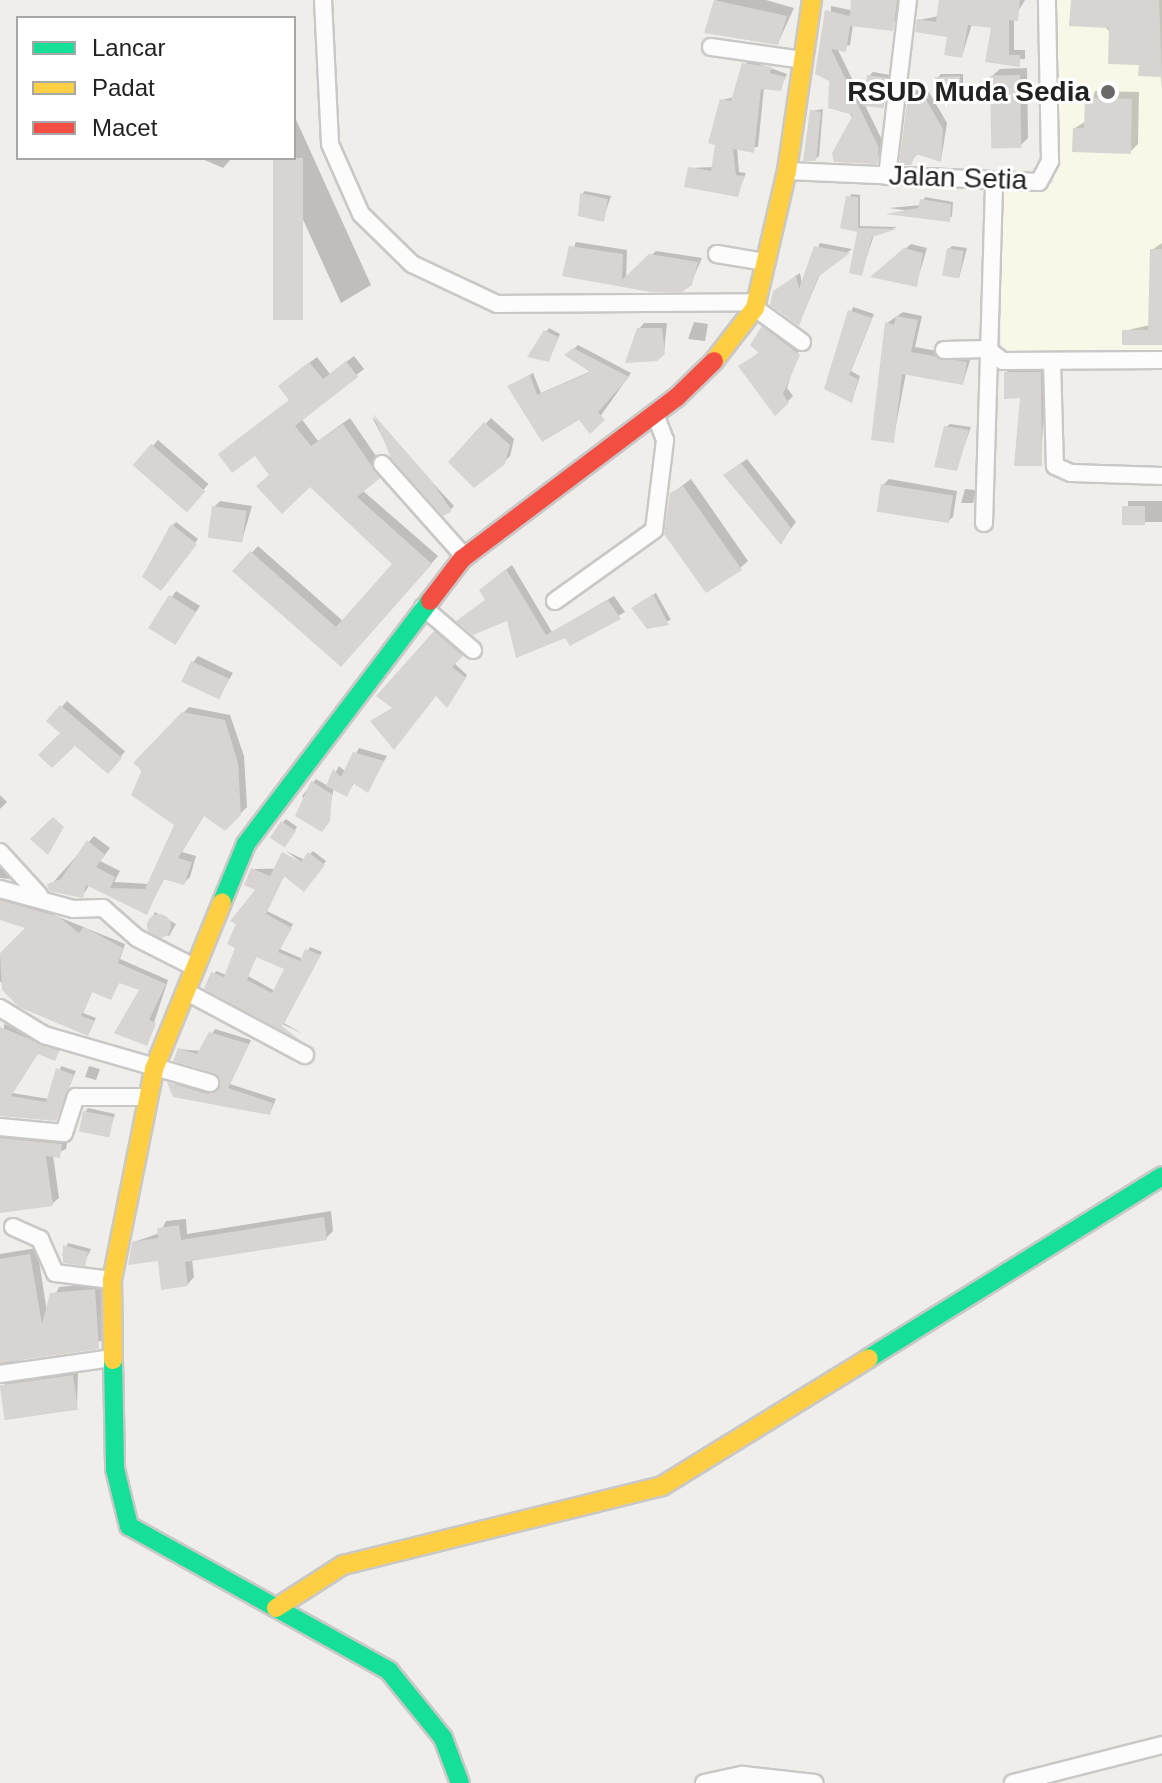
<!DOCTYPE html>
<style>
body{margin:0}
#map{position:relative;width:1162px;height:1783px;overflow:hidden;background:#f0eeeb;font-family:Helvetica,sans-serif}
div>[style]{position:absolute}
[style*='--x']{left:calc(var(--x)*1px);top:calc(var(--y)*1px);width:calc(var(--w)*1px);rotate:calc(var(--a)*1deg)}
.education>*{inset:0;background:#f8f7e8}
.shadow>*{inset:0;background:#0003;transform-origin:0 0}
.building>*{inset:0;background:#d7d4d2;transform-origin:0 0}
.round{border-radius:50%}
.roads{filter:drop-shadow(2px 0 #c9c8c7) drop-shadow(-2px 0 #c9c8c7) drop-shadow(0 2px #c9c8c7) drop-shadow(0 -2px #c9c8c7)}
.street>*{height:16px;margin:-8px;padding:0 8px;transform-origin:8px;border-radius:8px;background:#fdfcfc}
.fast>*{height:18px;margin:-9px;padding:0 9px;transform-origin:9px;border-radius:9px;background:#16e098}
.slow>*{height:18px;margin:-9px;padding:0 9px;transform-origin:9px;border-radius:9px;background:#ffcf43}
.jam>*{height:18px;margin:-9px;padding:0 9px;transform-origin:9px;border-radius:9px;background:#f24e42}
.dots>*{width:22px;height:22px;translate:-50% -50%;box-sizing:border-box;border:4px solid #fff;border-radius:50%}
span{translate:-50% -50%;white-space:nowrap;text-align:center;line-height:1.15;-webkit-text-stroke:6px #fff;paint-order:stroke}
.poi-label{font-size:28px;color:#222;font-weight:700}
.right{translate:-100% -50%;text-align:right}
.street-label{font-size:28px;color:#222}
.legend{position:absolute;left:16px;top:16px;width:280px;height:144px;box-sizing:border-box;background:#fff;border:2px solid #a7a7a7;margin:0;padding:10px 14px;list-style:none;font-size:24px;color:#222}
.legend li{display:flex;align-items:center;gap:16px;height:40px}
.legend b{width:40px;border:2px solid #a7a7a7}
</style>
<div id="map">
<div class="education">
<i style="clip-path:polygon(1053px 0,1162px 0,1162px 355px,1002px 356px,998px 189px,1054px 183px)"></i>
</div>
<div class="shadow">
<i style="clip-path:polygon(716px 0,766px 0,794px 8px,778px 43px,707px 31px)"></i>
<i style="clip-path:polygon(871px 0,902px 0,892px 29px)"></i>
<i style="clip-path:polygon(941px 0,1025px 0,1014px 18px,1014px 50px,1025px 50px,1025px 59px,988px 60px,993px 26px,972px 24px,962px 56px,950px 35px,919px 20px,939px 16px)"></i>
<i style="clip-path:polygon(1073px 0,1162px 0,1162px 90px,1161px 75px)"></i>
<i style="clip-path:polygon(831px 6px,855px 11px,850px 45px,837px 48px,883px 142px,877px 162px,831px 80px)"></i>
<i style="clip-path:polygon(748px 60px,787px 74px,780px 89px,764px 87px,758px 147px,737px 147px,739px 172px,746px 173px,737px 195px,690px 168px,714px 167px,722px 100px,734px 97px)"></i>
<i style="clip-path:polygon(1027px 68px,1028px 138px,1020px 146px,992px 76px,1000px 69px)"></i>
<i style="clip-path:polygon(873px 72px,890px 75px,883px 107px,869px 76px)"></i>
<i style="clip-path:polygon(941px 74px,963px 74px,963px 88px,937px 78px)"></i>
<i style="clip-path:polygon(915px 90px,929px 92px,947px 123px,941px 160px,918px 153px,910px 163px)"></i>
<i style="clip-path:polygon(1095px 91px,1139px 92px,1138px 144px,1130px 152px,1075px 128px,1086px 121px)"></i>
<i style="clip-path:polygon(823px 109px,819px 156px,815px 159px,812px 111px)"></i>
<i style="clip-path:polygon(294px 115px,371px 285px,341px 303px,275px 158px,294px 158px)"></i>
<i style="clip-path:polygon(200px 158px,232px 158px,223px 168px)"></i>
<i style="clip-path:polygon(585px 191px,611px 196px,603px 220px,582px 194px)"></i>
<i style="clip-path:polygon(851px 194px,860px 195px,860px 226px,897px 227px,874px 235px,861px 274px,859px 230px,843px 226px)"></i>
<i style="clip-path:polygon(925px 197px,953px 202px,952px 217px,889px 208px,921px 205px)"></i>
<i style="clip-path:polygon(576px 242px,627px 250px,626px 279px,656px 251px,702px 258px,691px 283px,650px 290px,564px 274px)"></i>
<i style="clip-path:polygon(820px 243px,852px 249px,821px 272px,799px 324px,780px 287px,800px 273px,802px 284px)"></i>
<i style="clip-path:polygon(1162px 243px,1162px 341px,1124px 331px,1150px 325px,1152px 250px)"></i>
<i style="clip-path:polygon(911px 244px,927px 248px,916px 285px,878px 271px)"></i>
<i style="clip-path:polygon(952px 246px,967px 248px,959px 278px,949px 249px)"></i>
<i style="clip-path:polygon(853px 307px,874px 314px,851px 371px,860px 376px,852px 401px,827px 388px)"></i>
<i style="clip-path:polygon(903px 312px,922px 316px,915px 347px,971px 357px,963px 383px,906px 373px,893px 441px,887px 323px)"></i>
<i style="clip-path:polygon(694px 322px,708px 324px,705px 341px,688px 339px)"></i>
<i style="clip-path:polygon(769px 322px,800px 346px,787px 388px,793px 396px,776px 413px,741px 366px,761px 351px)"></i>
<i style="clip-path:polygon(644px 323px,667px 323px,664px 352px,639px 329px)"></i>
<i style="clip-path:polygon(549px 328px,560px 334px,549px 360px,546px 332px)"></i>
<i style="clip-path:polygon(578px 345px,631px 373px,590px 431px,580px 418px,509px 386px,533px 373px,541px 393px,591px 371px,567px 355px)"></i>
<i style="clip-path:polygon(354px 356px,364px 369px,301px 418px,318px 441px,350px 418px,385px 469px,362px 490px,438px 556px,347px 657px,235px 571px,258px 546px,344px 622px,395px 564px,310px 484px,271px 475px,291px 399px,288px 379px,317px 357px,330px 374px)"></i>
<i style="clip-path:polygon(1011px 367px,1046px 367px,1041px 464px,1022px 396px,1006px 373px)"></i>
<i style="clip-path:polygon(372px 417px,454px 506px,451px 509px,444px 514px,393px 457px)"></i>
<i style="clip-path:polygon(491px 418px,514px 439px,510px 456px,504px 462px,451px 462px)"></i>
<i style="clip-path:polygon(950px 424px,971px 427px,956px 469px,946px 427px)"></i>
<i style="left:158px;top:440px;width:67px;height:33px;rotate:41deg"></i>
<i style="clip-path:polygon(747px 459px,796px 522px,781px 542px,731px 470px)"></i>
<i style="clip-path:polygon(691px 479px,748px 561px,740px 568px,671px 494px)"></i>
<i style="clip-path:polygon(889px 479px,957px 491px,953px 517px,947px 522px,883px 485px)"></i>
<i style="clip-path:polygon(965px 489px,976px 490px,973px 503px,961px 503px)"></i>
<i style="clip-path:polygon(220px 501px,252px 506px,242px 541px,214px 507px)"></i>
<i style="left:1162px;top:501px;width:21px;height:34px;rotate:90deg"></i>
<i style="clip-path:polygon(176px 522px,198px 539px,164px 585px,173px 525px)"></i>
<i style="clip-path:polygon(512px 565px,552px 632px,614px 596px,625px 612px,571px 643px,566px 635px,518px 656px,508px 618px,487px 599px,486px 585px)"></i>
<i style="clip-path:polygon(176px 591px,200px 606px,179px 637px,150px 628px)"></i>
<i style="clip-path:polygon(656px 593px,671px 620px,647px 627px,637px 605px)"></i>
<i style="clip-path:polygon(438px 629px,464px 652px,454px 663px,467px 675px,450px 703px,437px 693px,394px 707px,379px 696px)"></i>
<i style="clip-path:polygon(198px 656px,233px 673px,218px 698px,193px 662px)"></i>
<i style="left:67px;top:701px;width:77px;height:27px;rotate:41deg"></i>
<i style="clip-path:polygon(189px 707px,230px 715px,244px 756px,247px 807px,225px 829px,205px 814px,182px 852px,196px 856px,190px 877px,184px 883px,165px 877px,147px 912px,90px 884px,83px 895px,50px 886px,94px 836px,110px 848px,100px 861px,120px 871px,114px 882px,150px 884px,177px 824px,136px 763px)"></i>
<i style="clip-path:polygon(359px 748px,387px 756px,368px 790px,355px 781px,347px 795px,334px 788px,325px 827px,302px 796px,316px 779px,328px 786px,339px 766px,346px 772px)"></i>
<i style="clip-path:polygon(0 795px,7px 802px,0 809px)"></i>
<i style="clip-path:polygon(286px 819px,297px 827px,287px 842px,283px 822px)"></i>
<i style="clip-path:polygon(evenodd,286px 851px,305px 860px,313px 851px,326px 861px,307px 886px,285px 874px,267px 911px,293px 924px,280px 949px,303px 959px,310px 947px,322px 952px,284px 1023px,303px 1034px,207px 988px,216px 971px,227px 975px,258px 889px,253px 869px,309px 868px,286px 851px,257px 955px,287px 968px,275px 991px,248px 976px,257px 955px)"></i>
<i style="clip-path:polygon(0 863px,13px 876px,10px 879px,0 878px)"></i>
<i style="clip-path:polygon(0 893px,125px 944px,120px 959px,168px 980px,147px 1044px,142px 989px,120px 981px,110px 998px,93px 990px,83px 1013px,96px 1018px,88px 1034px,20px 1005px,0 981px,0 956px,28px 928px,0 918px)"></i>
<i style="clip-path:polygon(155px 912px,176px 924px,169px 936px,147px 928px)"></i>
<i style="clip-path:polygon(4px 1024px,61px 1047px,55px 1059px,38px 1053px,12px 1093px,49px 1099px,61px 1066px,76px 1071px,56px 1119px,0 1114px)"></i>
<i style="clip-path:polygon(215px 1029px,251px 1040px,230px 1084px,276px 1099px,270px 1113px,172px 1084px,222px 1087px,215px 1071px,179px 1049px,201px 1051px)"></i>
<i style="clip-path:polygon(89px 1066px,100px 1069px,96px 1080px,85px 1077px)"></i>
<i style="clip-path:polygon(88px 1108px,115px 1114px,108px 1135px,85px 1112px)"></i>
<i style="clip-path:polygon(0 1126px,68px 1137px,66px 1149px,53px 1155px,59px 1198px,52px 1204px,0 1211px)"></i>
<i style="clip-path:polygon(331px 1211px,333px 1231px,326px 1238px,192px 1259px,194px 1277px,187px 1285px,134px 1242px,160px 1233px,166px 1221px,186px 1219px,187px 1234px)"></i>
<i style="clip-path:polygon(68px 1243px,91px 1249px,84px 1263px,62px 1255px)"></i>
<i style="clip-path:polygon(37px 1248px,47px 1312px,59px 1287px,101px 1283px,105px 1340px,0 1365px,0 1254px)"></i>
<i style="clip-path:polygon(78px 1370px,77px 1408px,5px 1420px,5px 1380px)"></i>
</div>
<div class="building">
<i style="clip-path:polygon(714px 0,787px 16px,778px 45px,704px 33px)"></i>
<i style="clip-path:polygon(851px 0,897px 0,893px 31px,850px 26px,846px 52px,831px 49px,879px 148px,877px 164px,834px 162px,832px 153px,853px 115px,828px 108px,829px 81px,815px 74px,825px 10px,850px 16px)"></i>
<i style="clip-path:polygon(939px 0,1020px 0,1018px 21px,1009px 20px,1009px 55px,1020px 55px,1020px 67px,985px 62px,991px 28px,968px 25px,962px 58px,944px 55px,947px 37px,915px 32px,917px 19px,936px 22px)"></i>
<i style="clip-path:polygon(1071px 0,1159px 0,1162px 77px,1138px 76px,1139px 65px,1108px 64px,1109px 28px,1069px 26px)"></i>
<i style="clip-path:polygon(742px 63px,772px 67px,770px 73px,785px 77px,781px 91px,761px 89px,754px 153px,733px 149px,736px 175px,744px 176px,738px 197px,684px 187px,688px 167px,711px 171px,715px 145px,708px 143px,720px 99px,731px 101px)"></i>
<i style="left:867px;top:75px;width:21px;height:31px;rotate:8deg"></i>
<i style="left:1020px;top:75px;width:73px;height:30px;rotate:89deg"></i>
<i style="left:960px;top:76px;width:17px;height:25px;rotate:87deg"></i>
<i style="clip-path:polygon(908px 95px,924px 96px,943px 129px,941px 162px,916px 154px,911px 165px,899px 165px)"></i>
<i style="clip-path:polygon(1085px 97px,1132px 99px,1131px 154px,1072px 152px,1073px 128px,1084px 128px)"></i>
<i style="clip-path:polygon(810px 110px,821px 112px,816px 161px,803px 161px)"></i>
<i style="left:273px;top:158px;width:30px;height:162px"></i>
<i style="clip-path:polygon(580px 193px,608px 199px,604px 222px,578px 216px)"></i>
<i style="clip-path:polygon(846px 196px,858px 197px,858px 228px,897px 229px,872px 237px,862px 276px,849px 273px,857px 232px,840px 228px)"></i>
<i style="clip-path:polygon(920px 199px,951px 204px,950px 222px,885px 214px,918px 208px)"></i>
<i style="clip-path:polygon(569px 246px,623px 254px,622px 280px,649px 254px,698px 262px,692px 285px,682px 292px,650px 292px,562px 276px)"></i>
<i style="clip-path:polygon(814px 246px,850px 253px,818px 277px,799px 326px,770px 305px,773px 291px,796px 276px,799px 289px)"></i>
<i style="clip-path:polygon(904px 248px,923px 253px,917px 287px,870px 277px)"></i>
<i style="left:947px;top:248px;width:17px;height:28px;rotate:10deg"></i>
<i style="clip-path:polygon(1150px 249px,1162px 249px,1162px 345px,1122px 345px,1122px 330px,1148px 330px)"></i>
<i style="clip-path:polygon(848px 310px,872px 318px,849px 375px,858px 379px,852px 403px,824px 389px)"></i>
<i style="clip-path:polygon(896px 316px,918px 320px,911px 352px,967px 362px,963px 385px,902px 374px,894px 443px,871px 440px,885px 322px,894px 325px)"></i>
<i style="clip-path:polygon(762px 326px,800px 355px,783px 394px,789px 403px,775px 416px,738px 366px,759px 353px,750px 345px)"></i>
<i style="clip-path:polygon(637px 328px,662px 328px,665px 354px,657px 361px,625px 363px)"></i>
<i style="clip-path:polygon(544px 330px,558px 337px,549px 362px,527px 357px)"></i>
<i style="clip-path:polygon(573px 348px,629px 377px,598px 412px,605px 420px,590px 434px,579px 420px,542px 442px,507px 386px,530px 375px,537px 395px,590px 372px,564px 355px)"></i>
<i style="clip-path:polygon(346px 361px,358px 377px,295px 426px,311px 446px,343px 424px,380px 478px,357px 497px,432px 564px,341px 667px,232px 571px,250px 551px,336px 627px,392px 564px,310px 487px,282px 514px,256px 486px,269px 475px,255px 456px,232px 473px,218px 454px,289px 400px,278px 386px,309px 362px,323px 379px)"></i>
<i style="clip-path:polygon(1004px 372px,1041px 372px,1042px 466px,1014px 466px,1020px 398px,1004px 399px)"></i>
<i style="clip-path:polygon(373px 414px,430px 479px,452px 511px,443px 516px,391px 458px)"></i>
<i style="clip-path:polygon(484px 422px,510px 445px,505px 464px,474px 488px,448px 462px)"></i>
<i style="clip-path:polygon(944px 426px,969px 430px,957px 471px,934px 467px)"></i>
<i style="left:151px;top:444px;width:72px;height:28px;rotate:41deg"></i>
<i style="clip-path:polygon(741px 463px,791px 528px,781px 545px,723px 475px)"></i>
<i style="left:881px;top:484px;width:73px;height:28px;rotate:9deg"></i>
<i style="clip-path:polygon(683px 486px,742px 570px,706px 593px,664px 534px,670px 493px)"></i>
<i style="left:212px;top:506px;width:35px;height:32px;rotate:8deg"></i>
<i style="left:1122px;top:506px;width:23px;height:19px"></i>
<i style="clip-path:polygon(171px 524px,197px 544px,161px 591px,142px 577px)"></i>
<i style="clip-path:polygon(506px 569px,546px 635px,608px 600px,621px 619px,570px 646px,565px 638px,516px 658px,507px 621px,473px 635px,456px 621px,485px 600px,479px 590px)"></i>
<i style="clip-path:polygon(653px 594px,669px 625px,647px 629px,631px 608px)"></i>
<i style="left:169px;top:595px;width:32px;height:39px;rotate:32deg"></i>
<i style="clip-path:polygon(434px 631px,463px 656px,452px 667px,466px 678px,447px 708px,436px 696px,394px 750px,370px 721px,392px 708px,376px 696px)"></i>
<i style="left:191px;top:661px;width:42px;height:23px;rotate:25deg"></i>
<i style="clip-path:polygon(60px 705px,122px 758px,108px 774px,75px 746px,52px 768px,38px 755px,60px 733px,46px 721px)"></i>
<i style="clip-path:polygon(182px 712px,225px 720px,238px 763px,241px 815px,225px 831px,204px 816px,178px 858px,192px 862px,184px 885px,163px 879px,147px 915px,86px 885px,83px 898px,49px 891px,47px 884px,61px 879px,87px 840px,105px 855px,96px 867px,115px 877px,110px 888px,145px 889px,174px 825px,131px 795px,142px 770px,133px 763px)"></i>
<i style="clip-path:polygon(353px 752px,384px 761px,368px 793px,353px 783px,347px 797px,326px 786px,333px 769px,341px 777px)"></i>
<i style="clip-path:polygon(311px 781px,332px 794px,330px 821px,322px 832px,295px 816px)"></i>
<i style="clip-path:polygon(53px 817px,64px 827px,48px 855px,30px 839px)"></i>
<i style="left:281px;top:821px;width:18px;height:20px;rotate:34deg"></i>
<i style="clip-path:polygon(evenodd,282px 852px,301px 862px,308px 852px,325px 865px,304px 892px,284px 876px,266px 914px,292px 928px,278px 952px,300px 961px,305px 949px,321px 955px,282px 1026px,301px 1041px,204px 989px,211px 972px,224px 977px,235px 948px,227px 944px,236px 924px,230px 921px,255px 890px,244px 885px,251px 868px,270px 876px,282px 852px,256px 957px,284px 969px,272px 993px,247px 980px,256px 957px)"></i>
<i style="clip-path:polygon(0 900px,59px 917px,79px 933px,84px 927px,123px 948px,118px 963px,166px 984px,149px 1020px,156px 1023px,147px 1046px,114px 1033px,139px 990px,119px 983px,111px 1000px,92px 992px,81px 1016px,95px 1021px,88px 1036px,19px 1007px,2px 990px,0 953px,25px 928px,0 920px)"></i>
<i class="round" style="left:147px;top:914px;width:24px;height:24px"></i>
<i style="clip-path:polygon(0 1027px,59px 1051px,55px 1061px,38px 1054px,11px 1096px,46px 1102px,56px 1068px,74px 1075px,56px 1121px,0 1116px)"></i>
<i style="clip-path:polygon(209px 1032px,249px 1044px,228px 1088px,273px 1103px,270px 1115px,173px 1097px,167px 1082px,208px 1094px,220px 1087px,214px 1073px,173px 1061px,178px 1048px,197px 1054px)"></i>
<i style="left:83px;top:1111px;width:31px;height:21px;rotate:11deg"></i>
<i style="clip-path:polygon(0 1138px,62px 1144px,60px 1158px,46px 1156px,53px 1206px,0 1213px)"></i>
<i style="clip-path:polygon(324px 1217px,327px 1240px,185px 1262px,188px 1286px,161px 1290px,158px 1261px,128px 1265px,132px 1242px,158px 1238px,157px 1228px,179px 1225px,181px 1240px)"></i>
<i style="clip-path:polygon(63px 1245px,88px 1252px,85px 1266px,63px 1263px)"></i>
<i style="clip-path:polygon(30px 1254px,42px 1324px,50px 1293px,95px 1289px,99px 1349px,0 1363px,0 1259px)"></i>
<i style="left:73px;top:1375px;width:35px;height:74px;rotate:82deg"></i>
</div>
<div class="roads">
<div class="street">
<i style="--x:323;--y:0;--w:144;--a:87.2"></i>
<i style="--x:330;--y:144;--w:77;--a:66.1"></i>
<i style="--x:361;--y:214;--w:71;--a:44.4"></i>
<i style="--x:412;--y:264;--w:94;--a:25.2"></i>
<i style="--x:497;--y:304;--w:259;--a:-0.4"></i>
<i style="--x:711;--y:47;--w:93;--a:8"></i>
<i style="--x:787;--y:171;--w:252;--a:2.5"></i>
<i style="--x:1039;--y:182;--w:24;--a:-62"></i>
<i style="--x:1050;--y:161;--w:161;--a:-91.1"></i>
<i style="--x:887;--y:176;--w:177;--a:-83.2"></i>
<i style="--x:717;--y:254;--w:49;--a:9.5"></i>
<i style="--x:755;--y:308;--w:58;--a:35.9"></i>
<i style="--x:987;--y:349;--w:20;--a:37"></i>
<i style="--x:1003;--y:361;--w:159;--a:-0.4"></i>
<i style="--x:944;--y:350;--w:43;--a:-1.3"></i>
<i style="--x:1052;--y:361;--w:105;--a:88.4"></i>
<i style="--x:1055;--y:466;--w:17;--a:24"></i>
<i style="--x:1071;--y:473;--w:91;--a:1.9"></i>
<i style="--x:382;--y:464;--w:125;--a:48.3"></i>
<i style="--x:984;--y:523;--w:341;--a:-88.3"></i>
<i style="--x:555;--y:601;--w:122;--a:-35.6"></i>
<i style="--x:654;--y:530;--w:91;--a:-83"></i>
<i style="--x:665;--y:440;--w:28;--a:-111"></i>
<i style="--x:423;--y:607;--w:66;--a:40.7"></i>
<i style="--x:0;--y:852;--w:58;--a:47.8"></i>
<i style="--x:0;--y:889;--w:76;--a:15.3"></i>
<i style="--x:73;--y:909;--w:30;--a:-2"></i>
<i style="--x:103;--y:908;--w:45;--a:41.4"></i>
<i style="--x:137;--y:938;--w:62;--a:27"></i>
<i style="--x:185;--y:991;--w:136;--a:28.1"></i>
<i style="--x:0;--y:1008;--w:52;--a:31.5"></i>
<i style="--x:44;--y:1035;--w:173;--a:16.1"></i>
<i style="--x:0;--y:1127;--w:64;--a:5.4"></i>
<i style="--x:64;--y:1133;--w:38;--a:-72"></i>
<i style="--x:76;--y:1097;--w:72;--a:0"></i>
<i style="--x:13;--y:1227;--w:30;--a:24"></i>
<i style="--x:40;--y:1239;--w:37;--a:66"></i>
<i style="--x:55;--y:1273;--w:57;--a:7"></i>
<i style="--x:0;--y:1374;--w:114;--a:-8.1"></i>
<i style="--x:704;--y:1783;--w:40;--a:-12"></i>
<i style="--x:743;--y:1775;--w:72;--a:6.3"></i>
<i style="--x:1013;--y:1783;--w:154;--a:-14.3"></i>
</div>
<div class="fast">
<i style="--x:222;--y:902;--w:63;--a:-67.5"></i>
<i style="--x:246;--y:844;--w:305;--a:-52.9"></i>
<i style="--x:869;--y:1358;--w:345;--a:-31.8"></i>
<i style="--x:113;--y:1360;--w:109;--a:88.9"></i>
<i style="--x:115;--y:1469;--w:59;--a:76.2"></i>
<i style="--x:129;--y:1526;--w:298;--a:29.1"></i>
<i style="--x:389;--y:1671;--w:86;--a:51.1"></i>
<i style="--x:443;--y:1738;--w:48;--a:69.3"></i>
</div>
<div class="slow">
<i style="--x:714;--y:361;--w:67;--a:-52.3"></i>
<i style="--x:755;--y:308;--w:141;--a:-76.9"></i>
<i style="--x:787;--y:171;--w:173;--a:-81.7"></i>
<i style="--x:113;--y:1360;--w:80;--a:-90.7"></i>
<i style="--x:112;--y:1280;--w:215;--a:-78.7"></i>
<i style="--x:154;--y:1069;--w:180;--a:-67.8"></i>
<i style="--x:276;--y:1608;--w:80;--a:-32.7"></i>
<i style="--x:343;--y:1565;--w:329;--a:-13.9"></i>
<i style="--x:662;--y:1486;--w:243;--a:-31.7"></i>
</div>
<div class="jam">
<i style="--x:430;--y:601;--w:53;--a:-52.7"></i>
<i style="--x:462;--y:559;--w:268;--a:-37"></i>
<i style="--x:676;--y:398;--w:53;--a:-44.2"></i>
</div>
</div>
<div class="dots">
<i style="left:1108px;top:92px;background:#6a6968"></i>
</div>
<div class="poi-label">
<span class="right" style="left:1090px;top:92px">RSUD Muda Sedia</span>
</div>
<div class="street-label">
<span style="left:958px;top:178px;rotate:2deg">Jalan Setia</span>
</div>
<ul class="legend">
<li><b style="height:10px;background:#16e098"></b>Lancar</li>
<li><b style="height:10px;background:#ffcf43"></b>Padat</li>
<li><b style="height:10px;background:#f24e42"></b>Macet</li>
</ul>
</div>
